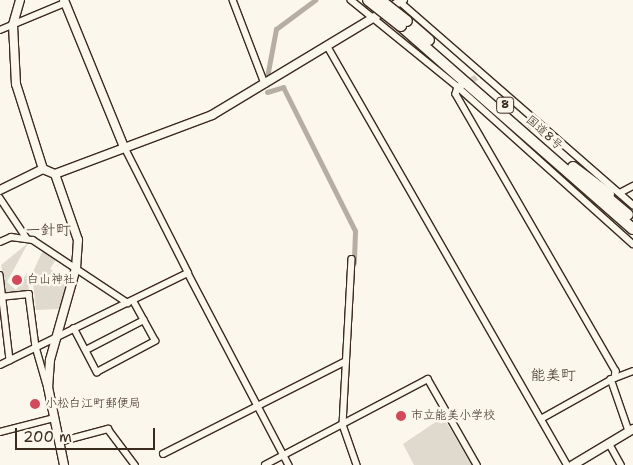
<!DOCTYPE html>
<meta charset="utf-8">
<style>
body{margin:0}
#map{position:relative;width:633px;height:465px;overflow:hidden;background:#fbf7ec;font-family:"Shantell Sans","Klee One",sans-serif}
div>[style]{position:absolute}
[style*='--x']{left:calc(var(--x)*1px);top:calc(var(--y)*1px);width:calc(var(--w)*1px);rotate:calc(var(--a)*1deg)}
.green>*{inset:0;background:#dfd9ce}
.canal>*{height:5px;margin:-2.5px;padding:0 2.5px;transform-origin:2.5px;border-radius:2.5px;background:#b6aea2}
.street-tunnel>*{height:5.5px;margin-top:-2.75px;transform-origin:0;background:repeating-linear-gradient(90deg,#d5cec3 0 5.5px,transparent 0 8.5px)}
.roads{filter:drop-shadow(1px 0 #3b2a1e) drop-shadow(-1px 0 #3b2a1e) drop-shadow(0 1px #3b2a1e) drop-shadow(0 -1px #3b2a1e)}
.street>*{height:5.5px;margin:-2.75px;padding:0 2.75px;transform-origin:2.75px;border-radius:2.75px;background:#fbf7ec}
.secondary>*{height:8px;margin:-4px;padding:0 4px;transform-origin:4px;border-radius:4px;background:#fbf7ec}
.highway>*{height:10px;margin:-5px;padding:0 5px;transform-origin:5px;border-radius:5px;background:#fbf7ec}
.bridges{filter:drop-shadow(1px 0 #3b2a1e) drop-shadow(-1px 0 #3b2a1e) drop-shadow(0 1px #3b2a1e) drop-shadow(0 -1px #3b2a1e)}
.highway-bridge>*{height:10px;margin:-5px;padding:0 5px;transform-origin:5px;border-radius:5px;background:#fbf7ec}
.dots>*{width:14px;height:14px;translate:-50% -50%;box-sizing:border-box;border:2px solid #fbf7ec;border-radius:50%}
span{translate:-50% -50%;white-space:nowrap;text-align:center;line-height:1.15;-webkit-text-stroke:5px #fbf7ec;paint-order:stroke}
.shield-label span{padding:1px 4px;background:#fbf7ec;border:1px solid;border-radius:4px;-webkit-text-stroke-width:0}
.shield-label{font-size:11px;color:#3b2a1e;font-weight:700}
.street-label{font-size:12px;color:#3b2a1e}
.poi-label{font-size:12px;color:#3b2a1e}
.left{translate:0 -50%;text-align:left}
.quarter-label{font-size:15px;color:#3b2a1e}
.scale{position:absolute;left:15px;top:428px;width:140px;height:22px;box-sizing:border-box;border:2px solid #3b2a1e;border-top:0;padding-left:6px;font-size:15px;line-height:18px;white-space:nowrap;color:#3b2a1e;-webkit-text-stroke:4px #fbf7ec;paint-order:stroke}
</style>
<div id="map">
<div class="green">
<i style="clip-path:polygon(28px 243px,7px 282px,16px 290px,27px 273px,29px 290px,7px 294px,1px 265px)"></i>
<i style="clip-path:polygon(43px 250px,57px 258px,50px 269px,68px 279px,60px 309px,36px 310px,32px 274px)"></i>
<i style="clip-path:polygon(443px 417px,472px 465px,414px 465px,403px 444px)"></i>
</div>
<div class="canal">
<i style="--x:267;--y:77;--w:49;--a:-79.4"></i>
<i style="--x:276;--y:29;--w:49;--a:-36.6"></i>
<i style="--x:267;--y:92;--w:17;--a:-17"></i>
<i style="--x:283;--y:87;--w:161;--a:63.4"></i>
<i style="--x:355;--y:231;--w:32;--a:92"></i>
</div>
<div class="street-tunnel">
<i style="--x:464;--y:84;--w:19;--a:-28"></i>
<i style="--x:521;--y:132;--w:17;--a:-31"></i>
</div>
<div class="roads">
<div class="street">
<i style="--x:233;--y:0;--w:90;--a:69.1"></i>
<i style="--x:351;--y:0;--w:138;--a:39.1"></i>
<i style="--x:458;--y:87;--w:7;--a:106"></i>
<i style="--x:456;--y:94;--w:320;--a:60"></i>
<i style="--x:616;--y:371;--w:7;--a:98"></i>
<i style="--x:615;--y:378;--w:84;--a:150.7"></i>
<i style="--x:398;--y:0;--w:312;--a:41.1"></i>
<i style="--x:0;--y:30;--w:70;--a:-22.6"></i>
<i style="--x:328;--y:47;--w:482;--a:60.2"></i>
<i style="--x:462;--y:86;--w:4;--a:166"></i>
<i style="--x:458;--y:87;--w:235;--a:41.9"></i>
<i style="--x:620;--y:193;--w:15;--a:-28"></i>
<i style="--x:0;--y:198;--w:47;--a:56.3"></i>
<i style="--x:0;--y:242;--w:12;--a:-24"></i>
<i style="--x:11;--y:237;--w:22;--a:8"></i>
<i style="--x:33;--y:240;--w:114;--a:33.6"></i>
<i style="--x:352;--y:259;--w:166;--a:93.1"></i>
<i style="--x:343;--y:425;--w:42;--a:70.7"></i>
<i style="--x:188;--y:273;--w:217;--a:62.3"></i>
<i style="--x:0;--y:275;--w:86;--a:83.3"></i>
<i style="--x:0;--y:297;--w:29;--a:-6"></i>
<i style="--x:29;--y:294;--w:53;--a:82.5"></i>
<i style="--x:36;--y:347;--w:40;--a:74"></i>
<i style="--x:74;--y:328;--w:50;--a:62.4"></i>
<i style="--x:97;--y:372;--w:66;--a:-28.1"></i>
<i style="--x:155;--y:341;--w:46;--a:-118.8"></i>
<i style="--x:86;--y:350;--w:65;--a:-27.3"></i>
<i style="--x:0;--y:365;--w:209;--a:-26.1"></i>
<i style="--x:188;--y:273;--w:141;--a:-116.9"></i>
<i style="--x:615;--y:378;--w:19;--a:-21"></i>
<i style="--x:611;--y:379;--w:55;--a:70.9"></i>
<i style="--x:0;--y:432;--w:56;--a:-14.5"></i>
<i style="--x:59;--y:442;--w:51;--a:-14.9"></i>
<i style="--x:108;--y:429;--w:45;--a:53.1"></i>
<i style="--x:609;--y:443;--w:25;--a:61"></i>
<i style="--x:163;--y:454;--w:205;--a:-26.9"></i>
<i style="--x:265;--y:465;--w:184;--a:-27.8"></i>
<i style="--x:428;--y:379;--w:99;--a:60.3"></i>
</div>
<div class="secondary">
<i style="--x:20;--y:0;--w:26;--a:106"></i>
<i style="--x:13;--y:25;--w:59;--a:87.1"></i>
<i style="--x:16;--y:84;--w:89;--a:72.4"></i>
<i style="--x:64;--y:0;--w:159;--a:67.8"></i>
<i style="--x:55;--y:174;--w:70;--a:70.8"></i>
<i style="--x:78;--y:240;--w:28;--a:94"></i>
<i style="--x:76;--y:268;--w:96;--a:105.8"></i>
<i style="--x:50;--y:360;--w:27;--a:94"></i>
<i style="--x:48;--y:387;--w:80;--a:78.4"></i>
<i style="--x:0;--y:190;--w:48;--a:-26"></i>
<i style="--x:43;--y:169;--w:13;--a:23"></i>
<i style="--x:55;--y:174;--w:168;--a:-20.6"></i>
<i style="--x:212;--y:115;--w:223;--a:-31.1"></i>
<i style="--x:573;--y:465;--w:70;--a:-31"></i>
</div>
<div class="highway">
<i style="--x:407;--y:21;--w:29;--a:41"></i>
<i style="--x:401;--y:26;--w:308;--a:41.2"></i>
<i style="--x:573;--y:167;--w:45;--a:36.9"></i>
<i style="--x:601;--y:192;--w:35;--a:40"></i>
</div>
</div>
<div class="bridges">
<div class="highway-bridge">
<i style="--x:368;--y:0;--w:42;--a:38.2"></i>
<i style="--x:380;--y:0;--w:34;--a:38"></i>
</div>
</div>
<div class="dots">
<i style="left:17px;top:280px;background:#d1495b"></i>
<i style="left:35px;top:404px;background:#d1495b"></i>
<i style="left:401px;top:416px;background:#d1495b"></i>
</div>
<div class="shield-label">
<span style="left:505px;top:105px">8</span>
</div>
<div class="street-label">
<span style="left:544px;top:133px;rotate:42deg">国道8号</span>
</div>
<div class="poi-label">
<span class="left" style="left:27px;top:280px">白山神社</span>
<span class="left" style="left:45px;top:404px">小松白江町郵便局</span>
<span class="left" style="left:411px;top:416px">市立能美小学校</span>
</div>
<div class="quarter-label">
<span style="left:48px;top:231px">一針町</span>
<span style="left:553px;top:376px">能美町</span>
</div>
<div class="scale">200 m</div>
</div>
